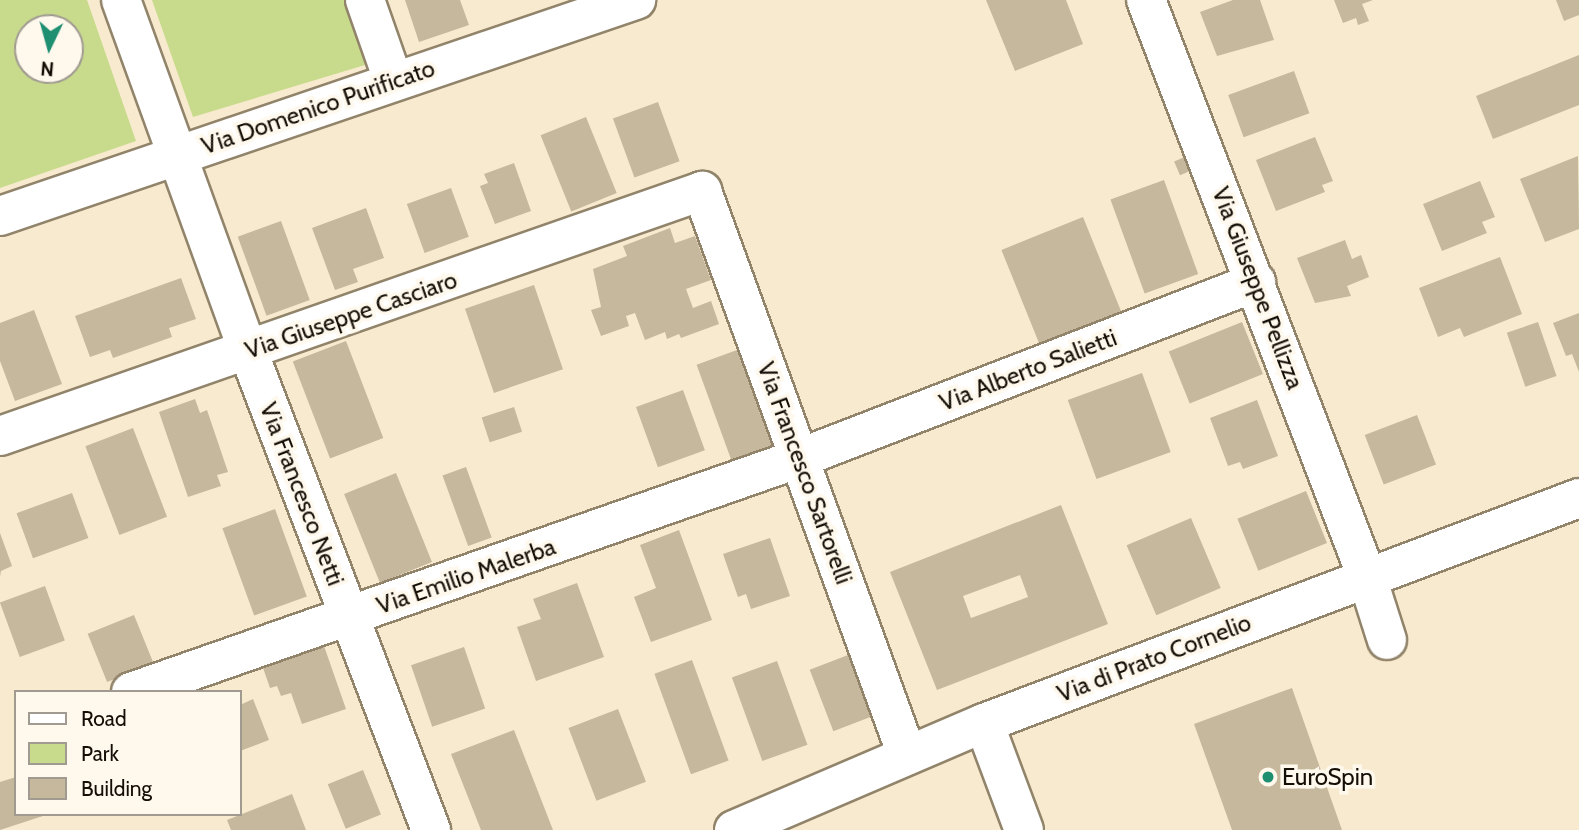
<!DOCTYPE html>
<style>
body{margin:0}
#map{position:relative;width:1579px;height:830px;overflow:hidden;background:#f8eace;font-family:Cabin,sans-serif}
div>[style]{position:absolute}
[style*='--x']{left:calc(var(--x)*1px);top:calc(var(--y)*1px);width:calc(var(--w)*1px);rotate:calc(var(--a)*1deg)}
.green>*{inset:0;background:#c8db8c}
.building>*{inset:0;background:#c6b89d;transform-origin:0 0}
.roads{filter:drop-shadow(2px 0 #91846b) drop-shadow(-2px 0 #91846b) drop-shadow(0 2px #91846b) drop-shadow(0 -2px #91846b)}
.minor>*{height:38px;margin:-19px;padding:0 19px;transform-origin:19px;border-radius:19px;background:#fff}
.dots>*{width:19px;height:19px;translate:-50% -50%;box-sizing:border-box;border:4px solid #fef8ed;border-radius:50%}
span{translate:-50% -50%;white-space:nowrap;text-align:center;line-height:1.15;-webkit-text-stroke:7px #fef8ed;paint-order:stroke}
.street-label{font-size:24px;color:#130e06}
.poi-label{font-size:24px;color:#130e06}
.left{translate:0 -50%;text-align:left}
.legend{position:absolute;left:14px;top:690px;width:228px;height:126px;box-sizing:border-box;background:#fef8ed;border:2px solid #a09a91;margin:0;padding:9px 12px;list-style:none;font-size:21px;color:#130e06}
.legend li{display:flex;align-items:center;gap:14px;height:35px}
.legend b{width:35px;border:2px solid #a09a91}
.north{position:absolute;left:14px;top:14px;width:70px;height:70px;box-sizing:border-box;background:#fef8ed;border:2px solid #a09a91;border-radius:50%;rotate:185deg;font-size:19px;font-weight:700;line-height:28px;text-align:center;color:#130e06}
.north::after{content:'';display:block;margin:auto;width:24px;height:32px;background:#1e8f71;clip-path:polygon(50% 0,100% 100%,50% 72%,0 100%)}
</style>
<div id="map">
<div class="green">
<i style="clip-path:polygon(evenodd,0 0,87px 0,136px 141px,0 188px,0 0,28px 28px,70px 28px,70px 70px,28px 70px,28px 28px)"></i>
<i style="clip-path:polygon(152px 0,354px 0,375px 62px,193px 117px)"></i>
</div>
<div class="building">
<i style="clip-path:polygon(405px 0,460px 0,469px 25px,419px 42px)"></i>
<i style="clip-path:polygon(986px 0,1066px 0,1083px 44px,1015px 71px)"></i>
<i style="clip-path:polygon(1233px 0,1260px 0,1274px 40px,1217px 56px,1200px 12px)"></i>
<i style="clip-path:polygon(1334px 0,1373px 0,1362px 4px,1369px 21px,1358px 25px,1356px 18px,1343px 23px)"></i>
<i style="clip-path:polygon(1556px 0,1579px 0,1579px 15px,1564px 21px)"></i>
<i style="clip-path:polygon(1579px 55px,1579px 105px,1493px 139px,1476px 96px)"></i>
<i style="left:1294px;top:71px;width:45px;height:70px;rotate:70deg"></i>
<i style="left:658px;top:102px;width:63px;height:48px;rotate:70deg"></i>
<i style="left:586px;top:117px;width:82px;height:49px;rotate:68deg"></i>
<i style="clip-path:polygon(1315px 137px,1333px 181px,1322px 185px,1325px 192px,1276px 211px,1256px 160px)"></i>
<i style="left:1187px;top:156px;width:15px;height:14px;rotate:67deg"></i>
<i style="clip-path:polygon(1578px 156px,1579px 229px,1545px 242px,1520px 179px)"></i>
<i style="clip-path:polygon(514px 163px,531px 211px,495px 224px,480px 186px,488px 183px,484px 174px)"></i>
<i style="left:1164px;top:180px;width:100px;height:57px;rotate:70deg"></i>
<i style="clip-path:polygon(1480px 181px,1495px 217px,1482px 222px,1487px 233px,1442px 251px,1423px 204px)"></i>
<i style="left:451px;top:188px;width:52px;height:47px;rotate:70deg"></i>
<i style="clip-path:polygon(366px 208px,384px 258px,353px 269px,358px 282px,335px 290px,312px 228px)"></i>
<i style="left:1083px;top:217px;width:103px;height:88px;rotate:68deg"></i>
<i style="left:281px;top:221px;width:84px;height:46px;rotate:70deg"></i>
<i style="clip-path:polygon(670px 228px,675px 243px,695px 236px,711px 280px,686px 289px,693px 308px,711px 301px,719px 324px,681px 338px,679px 334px,667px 339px,665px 332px,645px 340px,635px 313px,626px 316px,629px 326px,601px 336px,591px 310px,601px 307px,593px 269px,627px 256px,623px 246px)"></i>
<i style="clip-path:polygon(1345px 240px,1352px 259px,1361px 255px,1369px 277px,1347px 286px,1351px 296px,1315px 303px,1297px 258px)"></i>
<i style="clip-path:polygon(1500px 257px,1522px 314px,1464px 337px,1460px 328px,1438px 337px,1419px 288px)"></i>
<i style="clip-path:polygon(181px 278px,196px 319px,169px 328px,172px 337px,113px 358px,110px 350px,90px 357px,75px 316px)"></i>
<i style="left:534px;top:285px;width:89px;height:73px;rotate:71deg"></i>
<i style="clip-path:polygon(34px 310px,62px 384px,15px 401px,0 361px,0 323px)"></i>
<i style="clip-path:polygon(1579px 313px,1579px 372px,1572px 354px,1566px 356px,1553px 323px)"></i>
<i style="left:1242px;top:322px;width:56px;height:79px;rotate:68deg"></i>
<i style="left:1538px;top:322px;width:57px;height:33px;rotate:71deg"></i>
<i style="left:346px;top:341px;width:104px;height:57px;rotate:69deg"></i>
<i style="left:737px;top:350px;width:102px;height:43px;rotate:70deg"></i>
<i style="left:1142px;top:373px;width:84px;height:79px;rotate:70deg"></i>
<i style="left:683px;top:390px;width:64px;height:50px;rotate:70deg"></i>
<i style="clip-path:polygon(195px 399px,200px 413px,207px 410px,228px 472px,217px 475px,221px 486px,188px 497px,159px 412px)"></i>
<i style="clip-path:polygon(1257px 400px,1278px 456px,1243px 469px,1240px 462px,1228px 466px,1210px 418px)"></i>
<i style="left:514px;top:407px;width:26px;height:34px;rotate:72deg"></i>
<i style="left:1417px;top:415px;width:53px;height:56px;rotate:69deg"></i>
<i style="left:133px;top:428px;width:95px;height:51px;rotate:69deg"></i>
<i style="left:466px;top:467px;width:75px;height:25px;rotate:70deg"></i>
<i style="left:396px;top:473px;width:96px;height:56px;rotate:68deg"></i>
<i style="left:1306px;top:491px;width:56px;height:74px;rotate:68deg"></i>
<i style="left:72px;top:493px;width:48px;height:59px;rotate:70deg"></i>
<i style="clip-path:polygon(evenodd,1061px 505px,1108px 624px,937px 690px,890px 572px,1061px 505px,1020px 575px,1028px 597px,971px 618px,963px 596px,1020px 575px)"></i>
<i style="left:275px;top:509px;width:93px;height:56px;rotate:70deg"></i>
<i style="left:1191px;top:518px;width:76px;height:70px;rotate:67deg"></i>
<i style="clip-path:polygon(679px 530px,712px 620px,651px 642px,634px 597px,656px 588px,640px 545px)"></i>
<i style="clip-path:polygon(0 533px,12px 566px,1px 571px,0 577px)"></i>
<i style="clip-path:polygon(770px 538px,790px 596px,751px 609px,746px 594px,738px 597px,723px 554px)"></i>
<i style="clip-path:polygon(577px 583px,604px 657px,536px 681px,517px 627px,541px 619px,533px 599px)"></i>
<i style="left:45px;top:586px;width:58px;height:48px;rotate:70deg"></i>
<i style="left:134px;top:615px;width:52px;height:50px;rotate:68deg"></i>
<i style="clip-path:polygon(323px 643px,346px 709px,302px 724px,291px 693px,281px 696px,277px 686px,270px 688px,262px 665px)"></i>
<i style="left:464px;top:647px;width:65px;height:56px;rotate:71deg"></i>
<i style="left:848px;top:655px;width:66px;height:41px;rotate:69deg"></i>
<i style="left:692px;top:660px;width:107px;height:40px;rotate:70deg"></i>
<i style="left:777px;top:661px;width:89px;height:48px;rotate:70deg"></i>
<i style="clip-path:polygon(1292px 688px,1342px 830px,1232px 830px,1194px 724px)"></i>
<i style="clip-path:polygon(253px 699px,269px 740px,240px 751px,240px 705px)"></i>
<i style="left:618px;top:709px;width:78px;height:53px;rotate:69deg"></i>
<i style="clip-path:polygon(514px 730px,553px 830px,481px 830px,451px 754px)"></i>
<i style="left:363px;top:770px;width:48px;height:38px;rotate:68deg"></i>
<i style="clip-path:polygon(16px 777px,16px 814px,46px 815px,0 830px,0 782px)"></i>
<i style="clip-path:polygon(292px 794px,306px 830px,231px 830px,227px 820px)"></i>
</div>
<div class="roads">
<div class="minor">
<i style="--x:121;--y:0;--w:373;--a:70.1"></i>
<i style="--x:248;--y:351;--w:513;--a:69.09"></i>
<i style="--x:365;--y:0;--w:85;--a:70.7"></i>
<i style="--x:1146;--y:0;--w:618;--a:69.04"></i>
<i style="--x:1367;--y:577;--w:66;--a:72.4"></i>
<i style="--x:0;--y:216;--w:672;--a:-18.76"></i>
<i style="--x:0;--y:436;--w:744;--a:-19.24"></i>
<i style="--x:702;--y:191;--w:600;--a:70.03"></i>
<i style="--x:131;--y:692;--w:709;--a:-19.28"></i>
<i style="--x:800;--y:458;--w:489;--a:-21.1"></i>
<i style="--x:984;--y:723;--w:114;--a:69.5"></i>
<i style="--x:734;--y:830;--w:272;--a:-23.2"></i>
<i style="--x:984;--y:723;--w:636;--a:-20.71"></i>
</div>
</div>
<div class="dots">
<i style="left:1268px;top:777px;background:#1e8f71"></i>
</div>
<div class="street-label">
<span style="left:318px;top:107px;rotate:-19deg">Via Domenico Purificato</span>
<span style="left:1258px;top:288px;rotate:69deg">Via Giuseppe Pellizza</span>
<span style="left:351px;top:315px;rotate:-19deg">Via Giuseppe Casciaro</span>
<span style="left:1028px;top:370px;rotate:-21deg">Via Alberto Salietti</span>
<span style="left:805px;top:473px;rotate:70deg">Via Francesco Sartorelli</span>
<span style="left:302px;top:494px;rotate:69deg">Via Francesco Netti</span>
<span style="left:466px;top:576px;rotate:-19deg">Via Emilio Malerba</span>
<span style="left:1154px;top:658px;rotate:-21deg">Via di Prato Cornelio</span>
</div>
<div class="poi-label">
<span class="left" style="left:1282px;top:777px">EuroSpin</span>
</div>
<ul class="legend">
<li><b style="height:9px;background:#fff"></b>Road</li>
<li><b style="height:19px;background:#c8db8c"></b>Park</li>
<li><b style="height:19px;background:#c6b89d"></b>Building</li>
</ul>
<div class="north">N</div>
</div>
